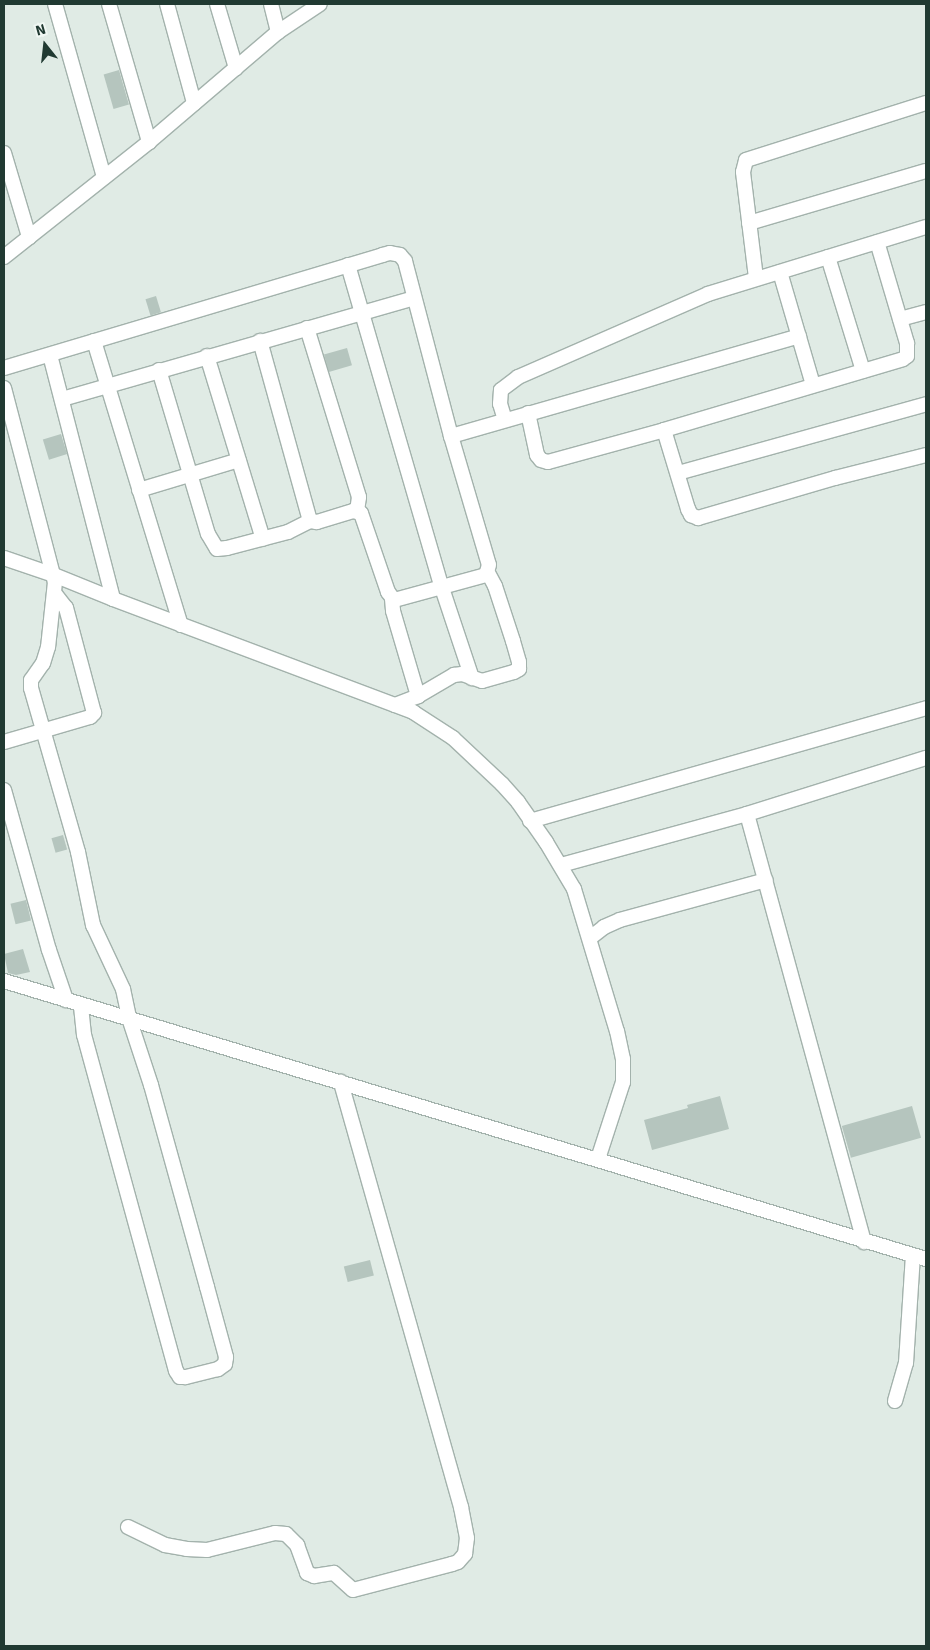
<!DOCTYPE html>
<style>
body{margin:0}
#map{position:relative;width:930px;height:1650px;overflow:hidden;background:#e0ebe5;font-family:Signika,sans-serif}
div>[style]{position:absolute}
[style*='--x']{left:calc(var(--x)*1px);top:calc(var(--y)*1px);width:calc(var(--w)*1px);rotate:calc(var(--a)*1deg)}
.building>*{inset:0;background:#b5c5be;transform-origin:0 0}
.roads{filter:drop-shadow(1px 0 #a3b2ac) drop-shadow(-1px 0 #a3b2ac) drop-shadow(0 1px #a3b2ac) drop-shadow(0 -1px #a3b2ac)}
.minor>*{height:14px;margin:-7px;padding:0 7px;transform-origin:7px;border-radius:7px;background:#fff}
span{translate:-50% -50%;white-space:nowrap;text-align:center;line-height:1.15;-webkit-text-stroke:4px #f0f7f3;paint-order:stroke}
.frame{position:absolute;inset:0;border:5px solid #213a32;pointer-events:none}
.north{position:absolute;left:20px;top:20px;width:50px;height:50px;-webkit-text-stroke:4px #f0f7f3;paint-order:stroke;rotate:344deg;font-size:14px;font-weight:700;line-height:20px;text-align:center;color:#213a32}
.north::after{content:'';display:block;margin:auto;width:18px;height:22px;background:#213a32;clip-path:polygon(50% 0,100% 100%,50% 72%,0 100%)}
</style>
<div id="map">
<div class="building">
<i style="left:119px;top:70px;width:36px;height:16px;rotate:74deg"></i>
<i style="left:156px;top:296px;width:17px;height:11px;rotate:73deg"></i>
<i style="left:347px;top:348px;width:18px;height:24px;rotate:74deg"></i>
<i style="left:61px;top:434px;width:21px;height:19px;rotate:73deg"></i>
<i style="left:63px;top:835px;width:15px;height:12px;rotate:74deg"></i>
<i style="left:26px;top:900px;width:21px;height:16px;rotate:76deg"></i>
<i style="clip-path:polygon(23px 949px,30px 972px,16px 975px,8px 973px,4px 954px)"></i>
<i style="clip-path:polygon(720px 1096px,729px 1129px,652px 1150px,644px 1120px,688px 1108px,687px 1105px)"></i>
<i style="left:912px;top:1106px;width:33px;height:73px;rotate:74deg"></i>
<i style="left:370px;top:1260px;width:16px;height:27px;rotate:76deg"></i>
</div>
<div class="roads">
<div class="minor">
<i style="--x:55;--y:4;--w:180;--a:74.2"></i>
<i style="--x:109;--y:4;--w:144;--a:73.8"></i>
<i style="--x:167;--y:4;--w:103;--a:74.7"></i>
<i style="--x:217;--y:4;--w:67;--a:73.5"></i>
<i style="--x:271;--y:4;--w:29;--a:76"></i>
<i style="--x:4;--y:153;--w:88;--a:73.4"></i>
<i style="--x:749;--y:223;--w:184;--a:-16.4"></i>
<i style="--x:4;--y:257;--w:185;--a:-38.4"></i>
<i style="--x:149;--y:142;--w:170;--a:-40.5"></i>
<i style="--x:278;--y:32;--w:50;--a:-33.7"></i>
<i style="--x:828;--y:257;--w:119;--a:72.9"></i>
<i style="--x:348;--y:265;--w:336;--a:73.8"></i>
<i style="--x:442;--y:588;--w:95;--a:71.6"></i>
<i style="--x:780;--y:272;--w:118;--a:73.7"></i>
<i style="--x:756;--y:278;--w:107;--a:-97"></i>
<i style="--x:743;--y:172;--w:12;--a:-76"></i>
<i style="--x:746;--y:160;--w:189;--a:-17.6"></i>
<i style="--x:900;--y:319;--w:27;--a:-15"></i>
<i style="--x:307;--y:328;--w:177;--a:72.9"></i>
<i style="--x:359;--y:497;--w:15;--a:98"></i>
<i style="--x:94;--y:341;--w:297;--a:73"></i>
<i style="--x:50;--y:355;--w:252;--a:75.5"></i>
<i style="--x:207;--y:356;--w:191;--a:73"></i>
<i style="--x:4;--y:368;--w:395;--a:-16.6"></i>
<i style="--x:382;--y:255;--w:8;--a:-14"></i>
<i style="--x:390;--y:253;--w:10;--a:11"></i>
<i style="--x:400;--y:255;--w:8;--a:50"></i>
<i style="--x:405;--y:261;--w:181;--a:75.3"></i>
<i style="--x:451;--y:436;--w:134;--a:73.6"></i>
<i style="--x:489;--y:565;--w:10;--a:107"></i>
<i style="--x:486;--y:575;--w:95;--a:164.8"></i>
<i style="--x:394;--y:600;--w:10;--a:-127"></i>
<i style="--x:388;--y:592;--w:83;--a:-108.9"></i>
<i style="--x:361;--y:513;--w:8;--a:-166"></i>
<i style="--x:353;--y:511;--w:38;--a:163"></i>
<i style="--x:317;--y:522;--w:7;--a:-172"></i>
<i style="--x:310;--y:521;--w:187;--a:-105.5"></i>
<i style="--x:159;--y:370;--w:171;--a:73.4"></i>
<i style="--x:208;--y:534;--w:17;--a:59"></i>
<i style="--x:217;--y:549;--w:10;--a:-6"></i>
<i style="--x:227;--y:548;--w:63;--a:-14.7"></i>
<i style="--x:288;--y:532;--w:25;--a:-27"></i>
<i style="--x:4;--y:388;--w:201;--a:75.3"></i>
<i style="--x:55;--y:582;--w:65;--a:96.1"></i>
<i style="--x:48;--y:647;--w:17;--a:107"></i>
<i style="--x:43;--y:663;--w:21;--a:125"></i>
<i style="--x:31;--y:680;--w:8;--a:90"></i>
<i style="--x:31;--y:688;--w:171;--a:74"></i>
<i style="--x:78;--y:852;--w:75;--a:78.4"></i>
<i style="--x:93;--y:925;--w:71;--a:64.9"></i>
<i style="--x:123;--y:989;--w:30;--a:78"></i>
<i style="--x:129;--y:1018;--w:71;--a:71.8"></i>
<i style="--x:151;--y:1085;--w:210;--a:74.5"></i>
<i style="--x:207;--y:1287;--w:73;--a:74.8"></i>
<i style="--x:226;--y:1357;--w:7;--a:98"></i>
<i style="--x:225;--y:1364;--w:9;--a:144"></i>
<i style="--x:218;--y:1369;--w:34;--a:166"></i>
<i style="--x:185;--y:1377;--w:5;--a:180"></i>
<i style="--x:180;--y:1377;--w:7;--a:-124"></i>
<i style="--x:176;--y:1371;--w:348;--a:-105.3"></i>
<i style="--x:84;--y:1035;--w:31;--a:-96"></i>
<i style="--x:62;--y:399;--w:366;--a:-16"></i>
<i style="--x:528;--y:413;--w:43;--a:77.9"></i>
<i style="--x:537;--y:455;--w:6;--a:51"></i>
<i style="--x:541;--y:460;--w:7;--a:16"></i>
<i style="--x:548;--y:462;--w:120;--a:-15.4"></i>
<i style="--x:664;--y:430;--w:249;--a:-16.5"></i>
<i style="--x:903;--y:359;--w:5;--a:-37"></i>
<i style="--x:907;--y:356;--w:13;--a:-90"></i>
<i style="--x:907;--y:343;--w:105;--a:-106.5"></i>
<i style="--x:505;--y:420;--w:17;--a:-107"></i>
<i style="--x:500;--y:404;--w:14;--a:-86"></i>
<i style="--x:501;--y:390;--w:21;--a:-37"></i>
<i style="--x:518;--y:377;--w:207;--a:-23.6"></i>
<i style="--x:708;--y:294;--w:228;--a:-17.1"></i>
<i style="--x:664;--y:430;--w:83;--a:73.1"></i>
<i style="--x:688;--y:509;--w:7;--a:63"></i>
<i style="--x:691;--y:515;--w:8;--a:23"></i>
<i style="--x:698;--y:518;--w:143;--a:-16.3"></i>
<i style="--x:835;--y:478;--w:94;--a:-14.2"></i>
<i style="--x:451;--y:436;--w:362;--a:-16"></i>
<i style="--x:678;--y:473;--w:257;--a:-15.5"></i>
<i style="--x:139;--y:490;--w:104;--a:-16.7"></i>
<i style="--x:4;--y:558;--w:53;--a:18.8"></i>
<i style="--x:54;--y:575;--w:64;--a:22.1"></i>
<i style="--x:113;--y:599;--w:321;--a:20.6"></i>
<i style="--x:413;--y:712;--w:48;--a:33"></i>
<i style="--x:453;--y:738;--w:67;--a:43.2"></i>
<i style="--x:502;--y:784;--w:24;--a:48"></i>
<i style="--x:518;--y:802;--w:49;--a:55"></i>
<i style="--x:546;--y:842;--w:55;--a:59.2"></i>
<i style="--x:574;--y:889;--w:148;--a:73.2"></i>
<i style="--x:617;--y:1031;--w:29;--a:78"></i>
<i style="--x:623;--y:1059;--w:23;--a:90"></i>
<i style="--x:623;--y:1082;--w:81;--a:108"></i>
<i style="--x:392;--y:599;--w:12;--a:85"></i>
<i style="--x:393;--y:611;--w:89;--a:73.6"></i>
<i style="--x:395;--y:705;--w:25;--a:-21"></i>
<i style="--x:418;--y:696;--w:42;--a:-30.3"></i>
<i style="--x:454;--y:675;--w:8;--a:-7"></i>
<i style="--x:462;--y:674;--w:21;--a:19"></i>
<i style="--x:482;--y:681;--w:33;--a:-16"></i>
<i style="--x:514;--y:672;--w:6;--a:-31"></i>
<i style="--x:519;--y:669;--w:7;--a:-90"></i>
<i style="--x:519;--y:662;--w:22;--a:-106"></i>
<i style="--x:513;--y:641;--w:58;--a:-108.1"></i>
<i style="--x:495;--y:586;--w:15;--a:-118"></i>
<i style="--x:4;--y:742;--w:90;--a:-16.2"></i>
<i style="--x:90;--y:717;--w:6;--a:-45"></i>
<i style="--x:94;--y:713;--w:109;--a:-104.9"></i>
<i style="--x:66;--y:608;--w:18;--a:-128"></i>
<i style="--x:4;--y:790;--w:166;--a:74.3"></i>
<i style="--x:49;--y:950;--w:53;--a:71.2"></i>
<i style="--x:747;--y:814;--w:444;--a:74.7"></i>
<i style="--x:530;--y:821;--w:412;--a:-15.9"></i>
<i style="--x:561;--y:865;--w:193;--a:-15.3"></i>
<i style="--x:747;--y:814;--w:188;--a:-17.4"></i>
<i style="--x:590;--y:938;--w:18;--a:-38"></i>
<i style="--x:604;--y:927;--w:17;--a:-24"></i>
<i style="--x:620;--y:920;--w:151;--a:-15.3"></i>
<i style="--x:4;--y:981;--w:963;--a:16.78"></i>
<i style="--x:895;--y:1401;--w:40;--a:-74"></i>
<i style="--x:906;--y:1363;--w:108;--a:-86.3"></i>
<i style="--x:128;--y:1527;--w:41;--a:25.9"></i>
<i style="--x:165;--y:1545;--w:22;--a:10"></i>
<i style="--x:187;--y:1549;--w:20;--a:3"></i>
<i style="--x:207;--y:1550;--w:70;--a:-14"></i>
<i style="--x:275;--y:1533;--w:11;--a:5"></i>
<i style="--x:286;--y:1534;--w:16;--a:45"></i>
<i style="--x:297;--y:1545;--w:30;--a:70"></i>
<i style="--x:307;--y:1573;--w:8;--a:23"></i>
<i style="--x:314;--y:1576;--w:20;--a:-9"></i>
<i style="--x:334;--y:1573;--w:25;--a:42"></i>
<i style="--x:353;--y:1590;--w:102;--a:-14.7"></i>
<i style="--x:452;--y:1564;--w:6;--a:-18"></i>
<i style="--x:458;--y:1562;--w:11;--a:-49"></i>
<i style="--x:465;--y:1554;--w:16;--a:-83"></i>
<i style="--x:467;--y:1538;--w:32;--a:-101"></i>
<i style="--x:461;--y:1507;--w:442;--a:-105.8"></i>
</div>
</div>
<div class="frame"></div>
<div class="north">N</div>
</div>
